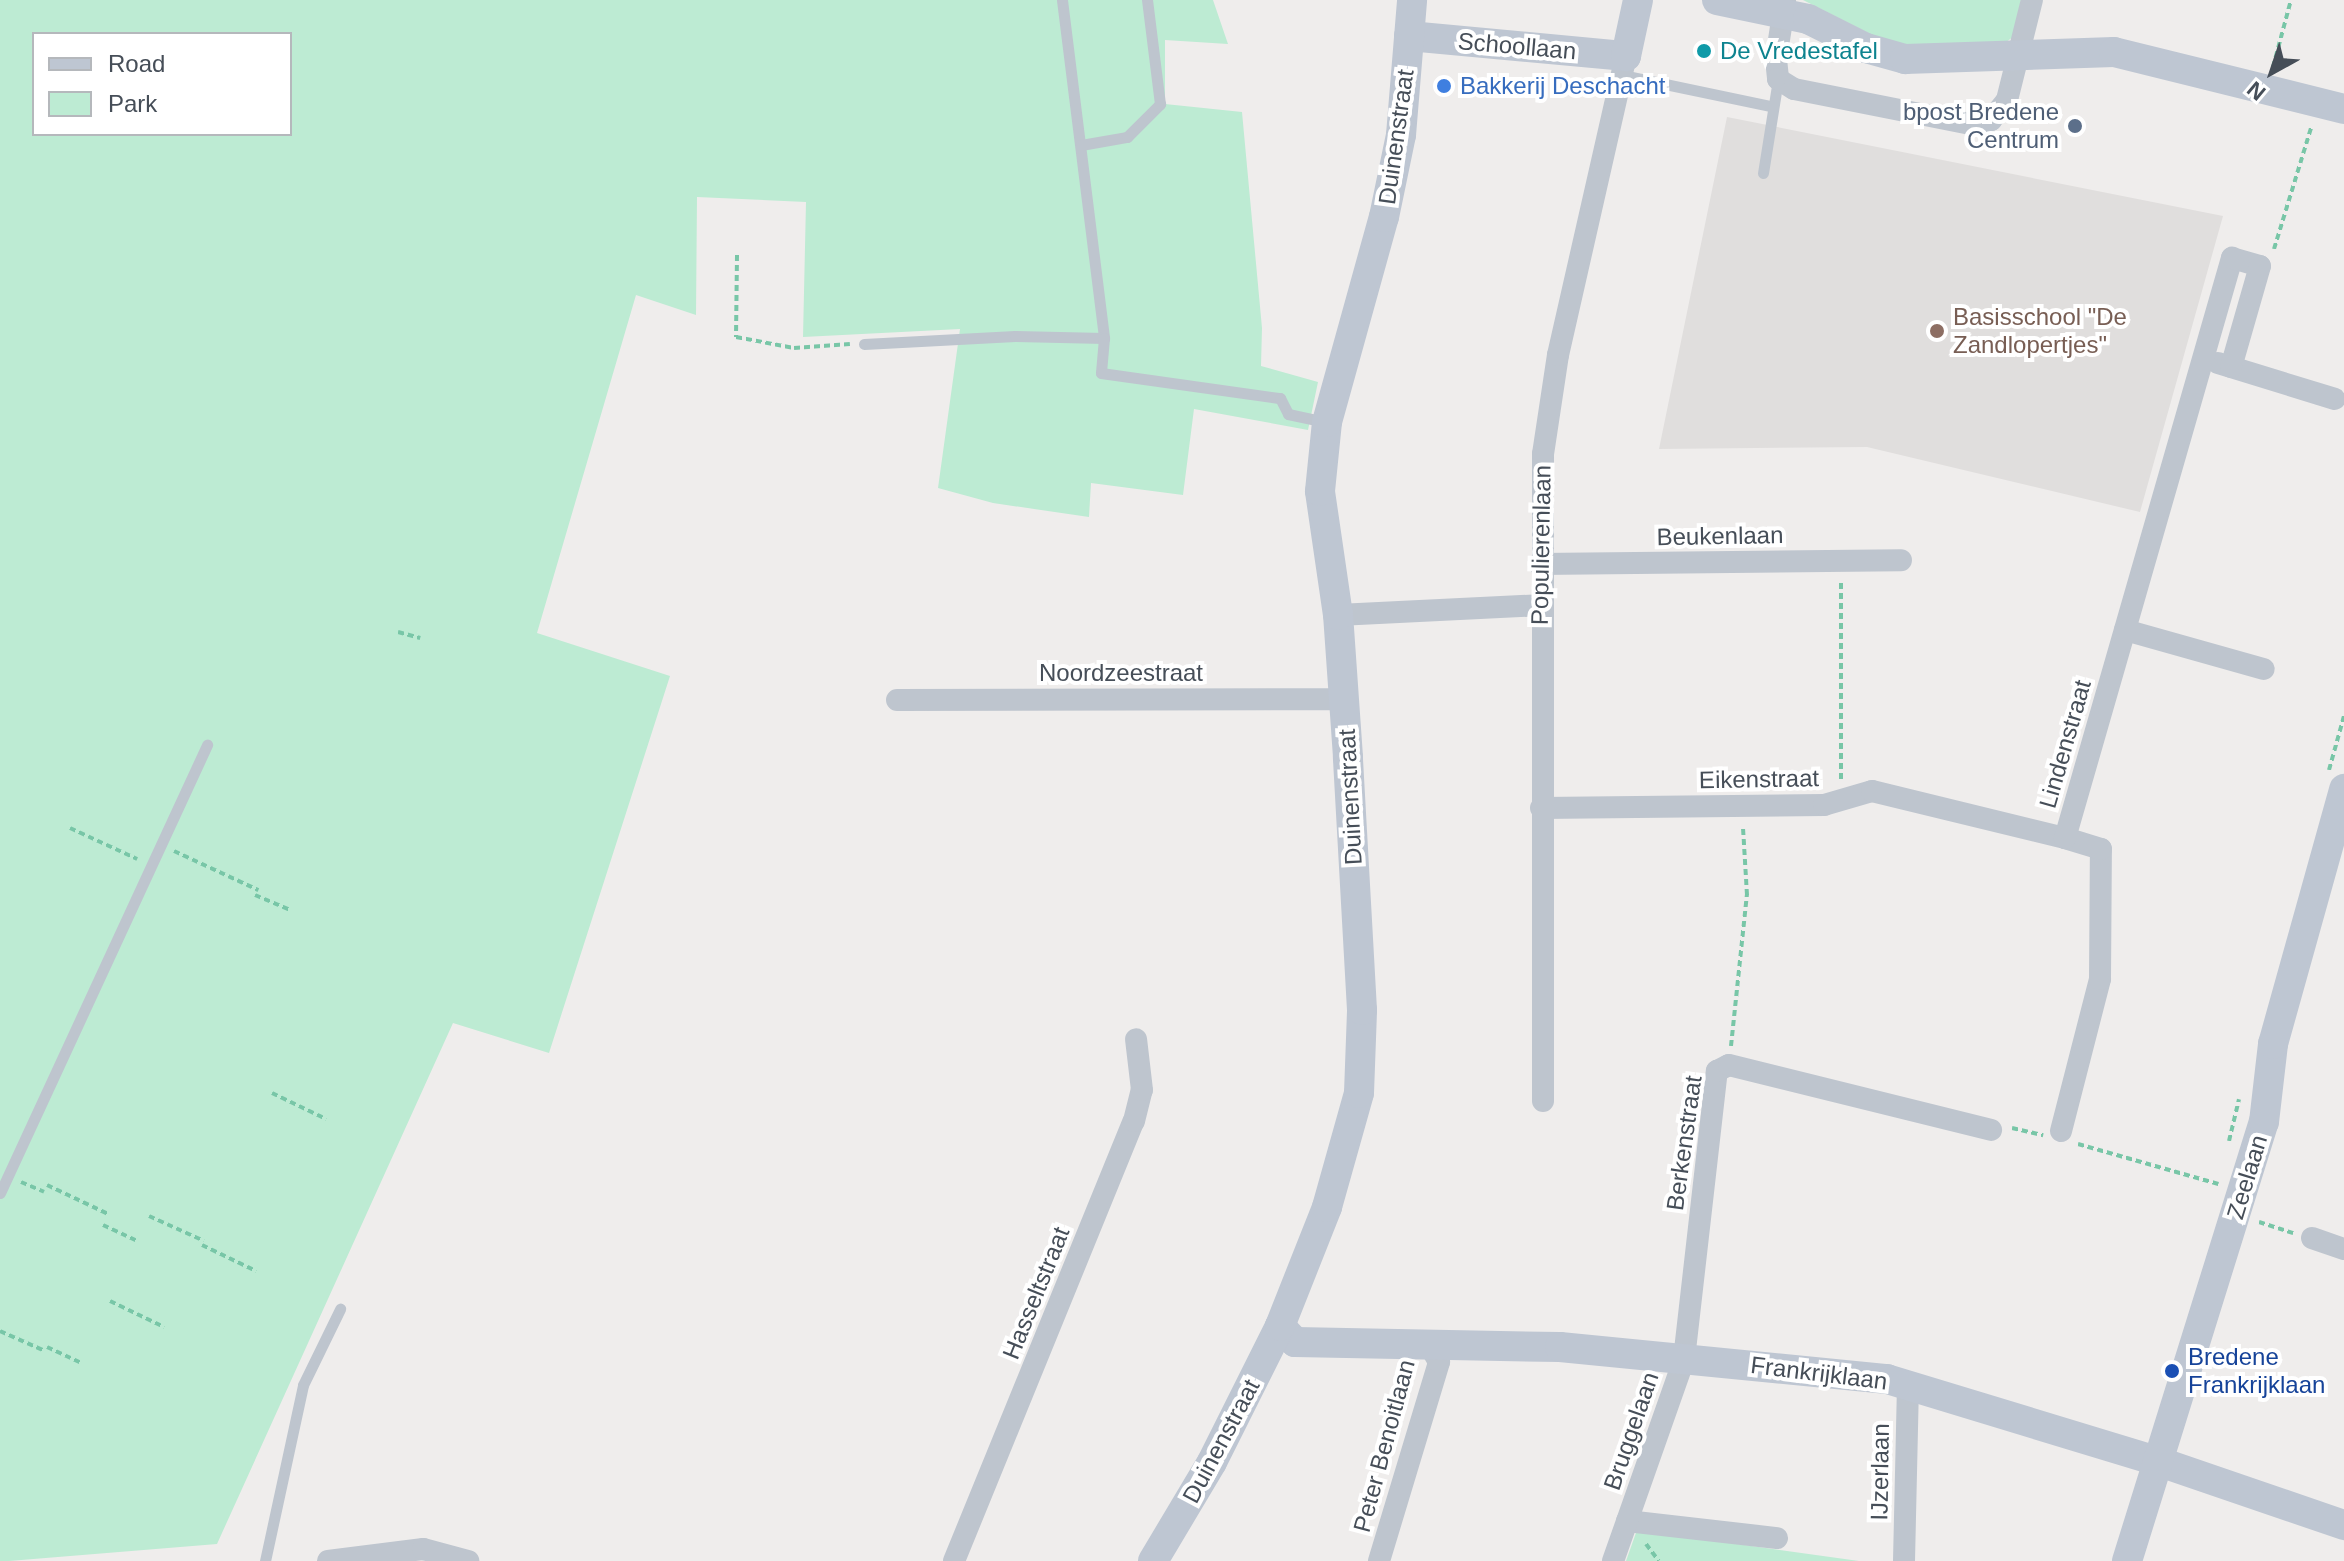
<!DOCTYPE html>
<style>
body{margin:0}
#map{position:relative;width:2344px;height:1561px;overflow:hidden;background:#efedec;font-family:Arial,sans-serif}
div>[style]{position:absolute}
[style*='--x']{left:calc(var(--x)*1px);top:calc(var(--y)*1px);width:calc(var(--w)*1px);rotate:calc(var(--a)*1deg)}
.education>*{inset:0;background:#e0dedd}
.green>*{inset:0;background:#bdebd3}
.path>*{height:4px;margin-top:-2px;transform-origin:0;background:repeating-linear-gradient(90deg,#78c6a7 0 6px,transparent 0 10px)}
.lane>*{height:11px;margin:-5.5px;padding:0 5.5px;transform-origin:5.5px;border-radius:5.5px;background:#bec5ce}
.street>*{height:22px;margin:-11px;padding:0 11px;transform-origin:11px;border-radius:11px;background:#bec5ce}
.secondary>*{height:30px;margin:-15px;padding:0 15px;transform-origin:15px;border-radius:15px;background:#bec6d2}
.dots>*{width:22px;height:22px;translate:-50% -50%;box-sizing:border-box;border:4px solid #fff;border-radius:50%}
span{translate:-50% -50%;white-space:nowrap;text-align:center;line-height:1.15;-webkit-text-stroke:8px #fff;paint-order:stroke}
.street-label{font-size:24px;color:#464e58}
.culture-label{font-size:24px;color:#0d838f}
.left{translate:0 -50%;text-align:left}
.shop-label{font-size:24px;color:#366cbe}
.service-label{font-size:24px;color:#4e5e75}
.right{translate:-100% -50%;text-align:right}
.education-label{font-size:24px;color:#785e54}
.transit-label{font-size:24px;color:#164399}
.legend{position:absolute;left:32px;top:32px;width:260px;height:104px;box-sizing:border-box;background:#fff;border:2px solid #b5b8bc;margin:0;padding:10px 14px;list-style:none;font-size:24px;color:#464e58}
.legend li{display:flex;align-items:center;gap:16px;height:40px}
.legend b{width:40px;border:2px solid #b5b8bc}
.north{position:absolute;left:2232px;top:32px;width:80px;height:80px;-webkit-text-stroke:6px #fff;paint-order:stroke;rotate:220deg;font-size:22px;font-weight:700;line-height:32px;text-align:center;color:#464e58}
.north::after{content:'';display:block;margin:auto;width:28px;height:36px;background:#464e58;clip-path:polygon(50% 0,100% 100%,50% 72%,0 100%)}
</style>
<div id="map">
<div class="education">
<i style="clip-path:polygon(1727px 117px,2223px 216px,2140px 512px,1867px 447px,1659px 449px)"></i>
</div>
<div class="green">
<i style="clip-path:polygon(evenodd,0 0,1213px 0,1228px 44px,1165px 40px,1165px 104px,1242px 112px,1262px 328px,1261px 366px,1318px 382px,1308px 430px,1194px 409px,1183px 495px,1091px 483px,1089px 517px,993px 503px,938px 488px,960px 329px,803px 337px,806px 202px,697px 197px,696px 315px,636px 295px,537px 633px,670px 676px,549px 1053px,453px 1023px,217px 1544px,9px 1561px,0 1561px,0 0,34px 34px,290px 34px,290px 134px,34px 134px,34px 34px)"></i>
<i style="clip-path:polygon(1803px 0,2021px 0,2013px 37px,2006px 42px,1892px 45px)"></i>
<i style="clip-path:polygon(1637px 1530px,1859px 1561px,1626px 1561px)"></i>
</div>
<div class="path">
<i style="--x:2273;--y:67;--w:69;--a:-75"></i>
<i style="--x:2274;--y:249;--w:127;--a:-73"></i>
<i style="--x:737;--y:255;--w:82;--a:90.7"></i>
<i style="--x:736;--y:337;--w:59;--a:10.7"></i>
<i style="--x:794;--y:348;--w:56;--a:-4.1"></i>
<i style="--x:398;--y:632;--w:23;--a:15"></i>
<i style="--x:2329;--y:770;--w:56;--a:-74.5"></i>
<i style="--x:1841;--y:779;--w:199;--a:-90"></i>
<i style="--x:70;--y:828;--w:74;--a:24.8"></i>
<i style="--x:174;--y:851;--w:93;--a:24.9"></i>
<i style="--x:255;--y:895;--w:38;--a:23"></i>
<i style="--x:1731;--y:1046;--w:152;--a:-84"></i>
<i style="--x:1747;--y:895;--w:67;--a:-93.4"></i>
<i style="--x:272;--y:1093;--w:60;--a:25.7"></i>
<i style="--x:2012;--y:1128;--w:32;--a:13"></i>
<i style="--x:2229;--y:1141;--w:43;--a:-76.6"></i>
<i style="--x:2078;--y:1144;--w:146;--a:15.9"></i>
<i style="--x:21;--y:1182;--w:25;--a:23"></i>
<i style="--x:47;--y:1185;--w:68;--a:25.4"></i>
<i style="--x:149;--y:1216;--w:60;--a:24.4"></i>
<i style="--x:2259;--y:1222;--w:36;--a:18"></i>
<i style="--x:103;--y:1225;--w:38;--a:25"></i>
<i style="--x:202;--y:1245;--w:60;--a:25.7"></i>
<i style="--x:110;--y:1301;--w:60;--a:25.7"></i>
<i style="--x:0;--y:1331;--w:49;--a:24"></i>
<i style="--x:47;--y:1347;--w:38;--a:25"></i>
<i style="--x:1646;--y:1544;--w:21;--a:53"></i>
</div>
<div class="lane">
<i style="--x:1062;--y:0;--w:341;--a:82.9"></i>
<i style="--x:1622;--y:75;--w:152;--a:11.8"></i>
<i style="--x:1081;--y:145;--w:47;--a:-9.9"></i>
<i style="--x:1127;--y:137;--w:47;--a:-45"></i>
<i style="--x:1160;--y:104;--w:105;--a:-97.1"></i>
<i style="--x:1763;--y:173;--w:95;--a:-80.9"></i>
<i style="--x:864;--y:344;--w:151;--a:-3"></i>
<i style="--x:1015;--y:336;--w:89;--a:1.3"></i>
<i style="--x:1104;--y:338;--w:35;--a:95"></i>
<i style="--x:1101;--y:373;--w:181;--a:8"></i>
<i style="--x:1280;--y:398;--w:18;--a:63"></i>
<i style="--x:1288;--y:414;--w:40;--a:12"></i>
<i style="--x:0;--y:1193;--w:494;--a:-65.2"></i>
<i style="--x:265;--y:1561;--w:180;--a:-77.8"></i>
<i style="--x:303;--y:1385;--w:85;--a:-64"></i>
</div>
<div class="street">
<i style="--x:1785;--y:1;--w:59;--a:98.8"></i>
<i style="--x:1776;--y:59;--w:20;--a:84"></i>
<i style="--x:1778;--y:79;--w:19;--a:32"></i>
<i style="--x:1794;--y:89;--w:185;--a:11.2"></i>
<i style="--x:1975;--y:125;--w:17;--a:-17"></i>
<i style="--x:1991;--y:120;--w:26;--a:-51"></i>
<i style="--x:2007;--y:100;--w:103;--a:-76"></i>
<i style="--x:2218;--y:363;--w:122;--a:17.1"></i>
<i style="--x:1539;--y:564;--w:362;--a:-0.6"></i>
<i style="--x:1338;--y:615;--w:201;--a:-2.8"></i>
<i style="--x:2125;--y:630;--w:144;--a:15.7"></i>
<i style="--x:897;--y:700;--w:448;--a:-0.1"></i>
<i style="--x:1541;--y:808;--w:283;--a:-0.6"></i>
<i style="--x:1824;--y:805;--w:50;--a:-16.3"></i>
<i style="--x:1872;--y:791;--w:199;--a:13.7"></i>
<i style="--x:1543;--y:1101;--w:647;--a:-90"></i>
<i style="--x:1543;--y:454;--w:100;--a:-81.4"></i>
<i style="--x:1558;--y:355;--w:307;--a:-77.2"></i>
<i style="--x:2061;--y:1131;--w:157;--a:-75.6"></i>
<i style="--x:2100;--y:979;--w:130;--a:-89.6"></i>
<i style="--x:2101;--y:849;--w:38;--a:-163"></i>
<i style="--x:2065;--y:838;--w:604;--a:-73.94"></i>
<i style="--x:2232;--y:258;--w:29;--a:16"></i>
<i style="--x:2260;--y:266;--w:105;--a:106"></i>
<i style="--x:2312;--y:1238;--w:34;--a:19"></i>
<i style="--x:1627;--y:1521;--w:151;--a:6.5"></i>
<i style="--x:328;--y:1561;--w:96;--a:-7.2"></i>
<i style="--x:423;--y:1549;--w:47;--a:14.9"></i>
<i style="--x:954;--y:1561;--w:475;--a:-67.8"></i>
<i style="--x:1134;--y:1121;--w:32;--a:-76"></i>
<i style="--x:1142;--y:1090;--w:51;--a:-96.7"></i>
<i style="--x:1379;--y:1561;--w:208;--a:-73.2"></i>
<i style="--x:1439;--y:1362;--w:20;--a:-120"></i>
<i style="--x:1613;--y:1561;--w:214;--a:-70.6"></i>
<i style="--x:1684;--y:1359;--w:290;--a:-83.5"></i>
<i style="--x:1717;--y:1071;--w:13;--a:-27"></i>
<i style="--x:1729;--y:1065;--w:270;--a:13.9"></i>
<i style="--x:1904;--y:1561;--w:176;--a:-88.7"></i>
</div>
<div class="secondary">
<i style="--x:1717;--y:0;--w:93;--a:11.8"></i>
<i style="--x:1808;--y:19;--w:65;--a:26.6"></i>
<i style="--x:1866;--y:48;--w:41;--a:15.8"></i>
<i style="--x:1905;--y:59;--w:209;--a:-1.9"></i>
<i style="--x:2114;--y:52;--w:237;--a:13.9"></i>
<i style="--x:1409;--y:36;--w:218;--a:5.3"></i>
<i style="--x:1626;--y:56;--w:57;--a:-77.9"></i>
<i style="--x:1280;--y:1326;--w:22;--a:47"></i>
<i style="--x:1295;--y:1342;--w:265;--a:1.1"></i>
<i style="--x:1560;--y:1347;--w:329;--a:5.6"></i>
<i style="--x:1887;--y:1379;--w:282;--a:16.9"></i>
<i style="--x:2157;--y:1461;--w:198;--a:18.9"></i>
<i style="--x:1153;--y:1561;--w:115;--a:-59.2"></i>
<i style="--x:1212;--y:1462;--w:152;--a:-63.4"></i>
<i style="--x:1280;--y:1326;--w:128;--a:-68.4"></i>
<i style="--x:1327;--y:1207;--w:118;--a:-74.3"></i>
<i style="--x:1359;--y:1093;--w:83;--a:-87.9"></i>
<i style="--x:1362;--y:1010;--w:253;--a:-93.2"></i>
<i style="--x:1348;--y:757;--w:142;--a:-94"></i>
<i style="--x:1338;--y:615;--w:125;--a:-98.3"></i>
<i style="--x:1320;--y:491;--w:69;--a:-84.2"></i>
<i style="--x:1327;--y:422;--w:213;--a:-74.5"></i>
<i style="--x:1384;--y:217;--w:84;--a:-78.3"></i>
<i style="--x:1401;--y:135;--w:135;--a:-85.3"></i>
<i style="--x:2127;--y:1561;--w:460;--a:-72.7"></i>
<i style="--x:2264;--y:1122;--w:79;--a:-83.4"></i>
<i style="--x:2273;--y:1044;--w:265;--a:-74.4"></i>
</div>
<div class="dots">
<i style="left:1704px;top:51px;background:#0f9aa8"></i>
<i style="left:1444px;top:86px;background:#3f7fe0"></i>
<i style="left:2075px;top:126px;background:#5c6f8a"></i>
<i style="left:1937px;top:331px;background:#8d6e63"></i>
<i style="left:2172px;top:1371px;background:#1a4fb4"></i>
</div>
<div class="street-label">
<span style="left:1517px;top:46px;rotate:5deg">Schoollaan</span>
<span style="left:1396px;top:137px;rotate:-82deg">Duinenstraat</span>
<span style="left:1720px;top:536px;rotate:-1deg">Beukenlaan</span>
<span style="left:1541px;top:545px;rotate:-89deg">Populierenlaan</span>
<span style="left:1121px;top:673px">Noordzeestraat</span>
<span style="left:2065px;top:744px;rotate:-74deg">Lindenstraat</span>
<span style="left:1759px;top:779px;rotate:-1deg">Eikenstraat</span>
<span style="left:1350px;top:797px;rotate:-93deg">Duinenstraat</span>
<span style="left:1684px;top:1143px;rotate:-82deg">Berkenstraat</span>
<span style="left:2247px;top:1177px;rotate:-73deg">Zeelaan</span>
<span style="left:1036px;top:1293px;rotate:-68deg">Hasseltstraat</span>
<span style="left:1819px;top:1373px;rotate:7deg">Frankrijklaan</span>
<span style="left:1631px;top:1431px;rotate:-71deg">Bruggelaan</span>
<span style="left:1221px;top:1441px;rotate:-62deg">Duinenstraat</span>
<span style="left:1384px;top:1446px;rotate:-75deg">Peter Benoitlaan</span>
<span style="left:1880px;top:1472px;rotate:-89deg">IJzerlaan</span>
</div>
<div class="culture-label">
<span class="left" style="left:1720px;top:51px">De Vredestafel</span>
</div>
<div class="shop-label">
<span class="left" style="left:1460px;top:86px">Bakkerij Deschacht</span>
</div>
<div class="service-label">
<span class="right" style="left:2059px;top:126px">bpost Bredene<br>Centrum</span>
</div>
<div class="education-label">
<span class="left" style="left:1953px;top:331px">Basisschool "De<br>Zandlopertjes"</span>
</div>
<div class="transit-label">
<span class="left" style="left:2188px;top:1371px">Bredene<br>Frankrijklaan</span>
</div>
<ul class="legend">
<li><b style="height:10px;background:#bec6d2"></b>Road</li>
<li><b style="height:22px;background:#bdebd3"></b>Park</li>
</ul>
<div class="north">N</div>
</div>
